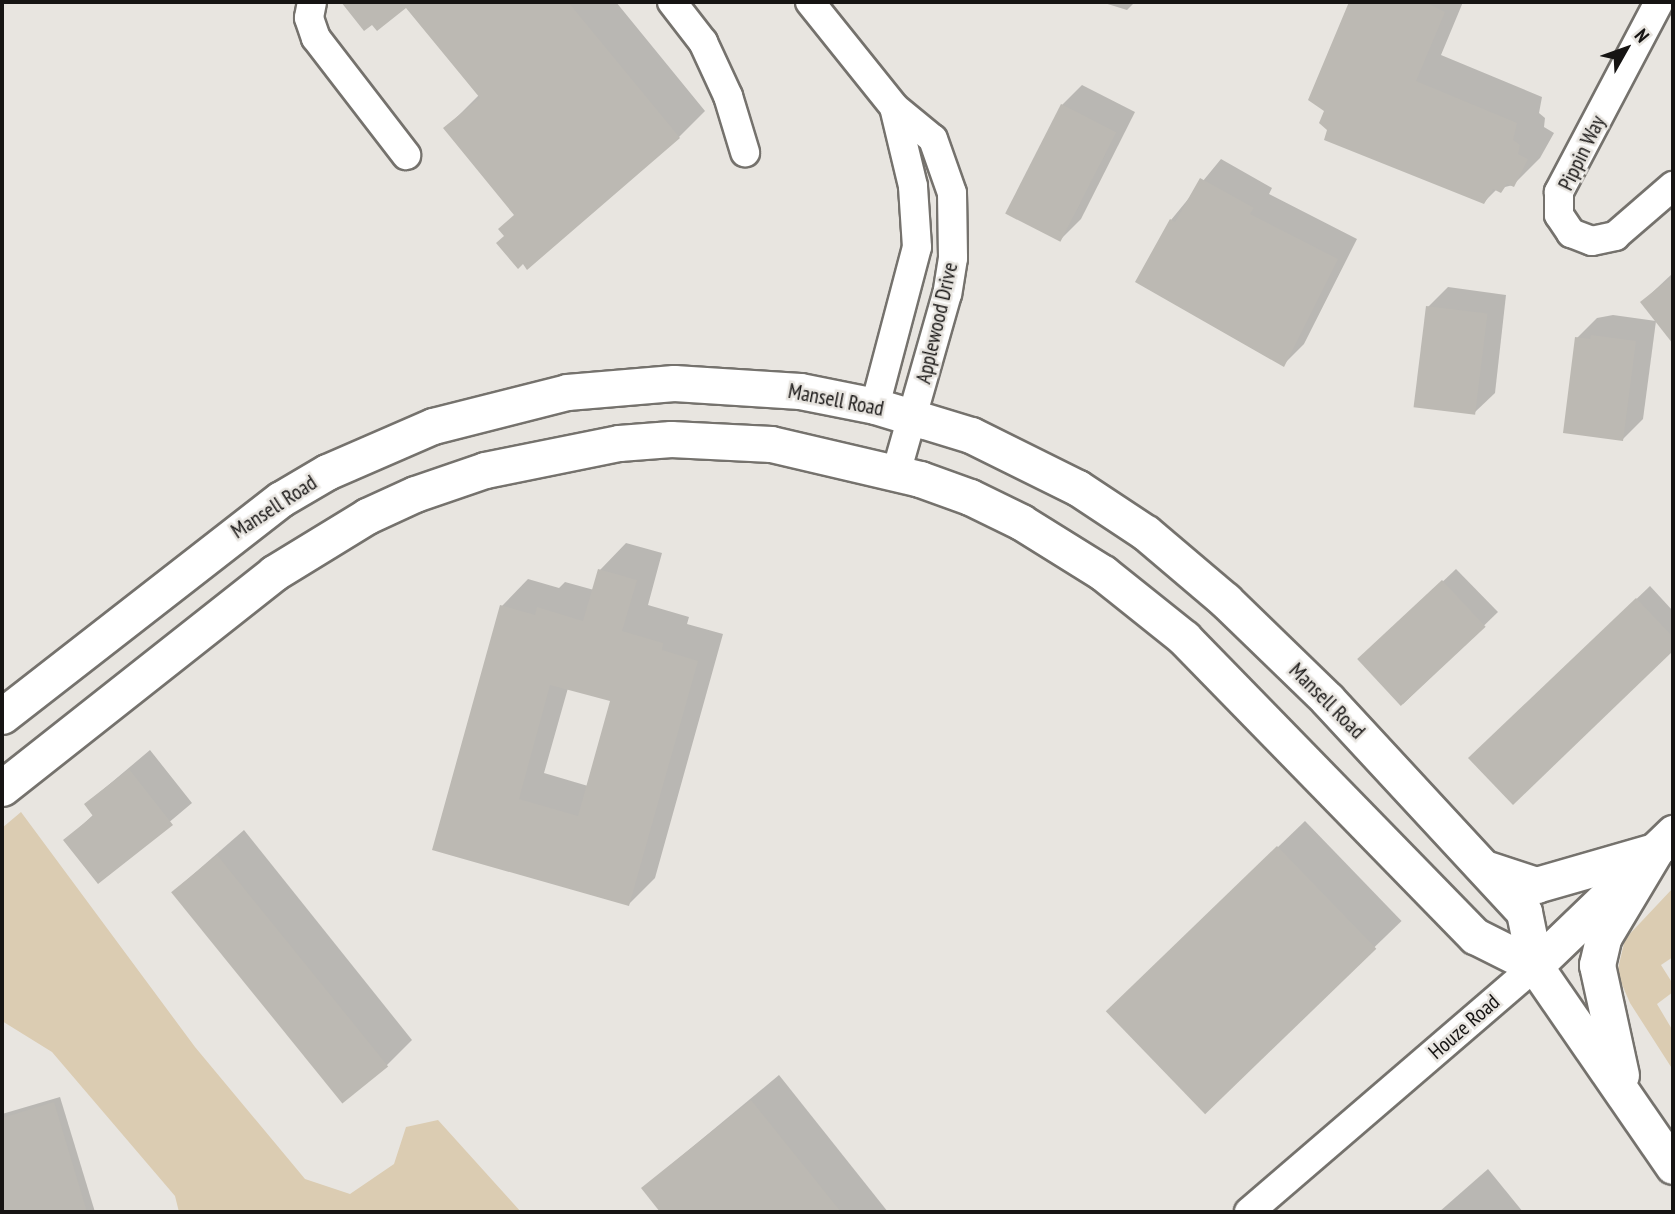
<!DOCTYPE html>
<style>
body{margin:0}
#map{position:relative;width:1675px;height:1214px;overflow:hidden;background:#e8e5e0;font-family:"PT Sans Narrow",sans-serif}
div>[style]{position:absolute}
[style*='--x']{left:calc(var(--x)*1px);top:calc(var(--y)*1px);width:calc(var(--w)*1px);rotate:calc(var(--a)*1deg)}
.green>*{inset:0;background:#dbccb2}
.shadow>*{inset:0;background:#0003;transform-origin:0 0}
.building>*{inset:0;background:#bcb9b3;transform-origin:0 0}
.roads{filter:drop-shadow(2px 0 #75726d) drop-shadow(-2px 0 #75726d) drop-shadow(0 2px #75726d) drop-shadow(0 -2px #75726d)}
.minor>*{height:28px;margin:-14px;padding:0 14px;transform-origin:14px;border-radius:14px;background:#fff}
.major>*{height:35px;margin:-17.5px;padding:0 17.5px;transform-origin:17.5px;border-radius:17.5px;background:#fff}
span{translate:-50% -50%;white-space:nowrap;text-align:center;line-height:1.15;-webkit-text-stroke:5px #e8e5e0;paint-order:stroke}
.street-label{font-size:21px;color:#161413}
.frame{position:absolute;inset:0;border:4px solid #161413;pointer-events:none}
.north{position:absolute;left:1591px;top:14px;width:70px;height:70px;-webkit-text-stroke:5px #e8e5e0;paint-order:stroke;rotate:50deg;font-size:19px;font-weight:700;line-height:28px;text-align:center;color:#161413}
.north::after{content:'';display:block;margin:auto;width:24px;height:32px;background:#161413;clip-path:polygon(50% 0,100% 100%,50% 72%,0 100%)}
</style>
<div id="map">
<div class="green">
<i style="clip-path:polygon(21px 812px,195px 1047px,305px 1179px,350px 1194px,394px 1164px,406px 1127px,438px 1120px,521px 1212px,179px 1212px,175px 1196px,52px 1052px,2px 1021px,2px 828px)"></i>
<i style="clip-path:polygon(1673px 888px,1673px 957px,1661px 965px,1673px 984px,1673px 992px,1657px 1004px,1673px 1031px,1673px 1070px,1630px 1003px,1617px 973px,1625px 939px)"></i>
</div>
<div class="shadow">
<i style="clip-path:polygon(343px 2px,616px 2px,705px 111px,679px 137px,506px 236px,516px 214px,446px 128px,479px 95px,406px 5px,364px 29px)"></i>
<i style="clip-path:polygon(1101px 2px,1135px 2px,1127px 10px)"></i>
<i style="clip-path:polygon(1351px 2px,1463px 2px,1441px 55px,1542px 97px,1539px 113px,1545px 118px,1544px 127px,1554px 133px,1540px 158px,1513px 185px,1497px 189px,1484px 202px,1329px 129px,1326px 110px,1311px 99px)"></i>
<i style="clip-path:polygon(1082px 85px,1135px 112px,1081px 219px,1061px 239px,1062px 105px)"></i>
<i style="clip-path:polygon(1221px 159px,1272px 188px,1269px 194px,1357px 239px,1304px 344px,1284px 364px,1171px 220px)"></i>
<i style="clip-path:polygon(1673px 273px,1673px 341px,1642px 302px)"></i>
<i style="clip-path:polygon(1448px 287px,1506px 295px,1495px 393px,1474px 413px,1428px 307px)"></i>
<i style="clip-path:polygon(1613px 315px,1656px 321px,1643px 419px,1623px 439px,1577px 338px,1597px 318px)"></i>
<i style="clip-path:polygon(evenodd,626px 543px,662px 553px,648px 605px,689px 617px,687px 624px,723px 634px,655px 878px,629px 904px,434px 849px,502px 606px,528px 579px,559px 588px,565px 582px,594px 590px,600px 570px,626px 543px,568px 688px,612px 700px,588px 786px,544px 773px,568px 688px)"></i>
<i style="clip-path:polygon(1456px 569px,1498px 612px,1403px 704px,1374px 647px)"></i>
<i style="clip-path:polygon(1650px 586px,1673px 611px,1673px 649px,1513px 802px,1484px 745px)"></i>
<i style="clip-path:polygon(150px 750px,192px 803px,98px 882px,65px 841px,94px 814px,86px 804px)"></i>
<i style="left:1305px;top:821px;width:139px;height:236px;rotate:46deg"></i>
<i style="clip-path:polygon(244px 830px,412px 1040px,386px 1066px,173px 892px)"></i>
<i style="clip-path:polygon(779px 1075px,888px 1212px,662px 1212px,643px 1188px)"></i>
<i style="clip-path:polygon(60px 1097px,95px 1212px,2px 1212px,2px 1114px)"></i>
<i style="clip-path:polygon(1488px 1169px,1523px 1212px,1439px 1212px)"></i>
</div>
<div class="building">
<i style="clip-path:polygon(341px 2px,568px 2px,680px 138px,527px 270px,523px 264px,518px 269px,496px 243px,504px 236px,498px 229px,514px 215px,443px 128px,480px 98px,406px 8px,377px 31px,372px 25px,364px 31px)"></i>
<i style="clip-path:polygon(1349px 2px,1425px 2px,1445px 12px,1416px 81px,1517px 123px,1513px 140px,1520px 145px,1518px 154px,1528px 159px,1514px 187px,1507px 184px,1501px 193px,1493px 189px,1484px 204px,1324px 140px,1327px 130px,1319px 123px,1324px 111px,1308px 100px)"></i>
<i style="left:1061px;top:104px;width:62px;height:123px;rotate:27deg"></i>
<i style="clip-path:polygon(1200px 178px,1254px 208px,1250px 214px,1338px 259px,1284px 367px,1135px 282px,1170px 219px,1175px 222px)"></i>
<i style="clip-path:polygon(1673px 276px,1673px 344px,1640px 302px)"></i>
<i style="left:1426px;top:306px;width:62px;height:102px;rotate:7deg"></i>
<i style="clip-path:polygon(1591px 335px,1636px 341px,1623px 441px,1563px 433px,1575px 337px,1590px 339px)"></i>
<i style="clip-path:polygon(evenodd,598px 569px,637px 580px,622px 631px,663px 643px,662px 650px,698px 661px,629px 906px,432px 850px,500px 605px,535px 615px,537px 607px,583px 621px,598px 569px,550px 685px,610px 701px,578px 816px,519px 799px,550px 685px)"></i>
<i style="left:1442px;top:580px;width:64px;height:116px;rotate:47deg"></i>
<i style="clip-path:polygon(1636px 598px,1673px 637px,1673px 651px,1513px 805px,1468px 758px)"></i>
<i style="clip-path:polygon(129px 769px,173px 825px,98px 884px,63px 840px,93px 816px,84px 804px)"></i>
<i style="left:1277px;top:846px;width:143px;height:238px;rotate:46deg"></i>
<i style="left:217px;top:855px;width:272px;height:59px;rotate:51deg"></i>
<i style="clip-path:polygon(751px 1100px,841px 1212px,660px 1212px,641px 1188px)"></i>
<i style="clip-path:polygon(54px 1102px,87px 1212px,2px 1212px,2px 1118px)"></i>
</div>
<div class="roads">
<div class="minor">
<i style="--x:312;--y:2;--w:16;--a:101"></i>
<i style="--x:309;--y:18;--w:21;--a:71"></i>
<i style="--x:316;--y:38;--w:148;--a:52.4"></i>
<i style="--x:672;--y:2;--w:51;--a:52.2"></i>
<i style="--x:703;--y:42;--w:60;--a:65.2"></i>
<i style="--x:728;--y:96;--w:59;--a:73.1"></i>
<i style="--x:810;--y:2;--w:134;--a:51.3"></i>
<i style="--x:894;--y:107;--w:50;--a:39.4"></i>
<i style="--x:933;--y:139;--w:57;--a:70.6"></i>
<i style="--x:952;--y:193;--w:65;--a:89.1"></i>
<i style="--x:953;--y:258;--w:36;--a:99"></i>
<i style="--x:947;--y:294;--w:186;--a:105.9"></i>
<i style="--x:1659;--y:2;--w:215;--a:117.8"></i>
<i style="--x:1559;--y:192;--w:23;--a:90"></i>
<i style="--x:1559;--y:215;--w:22;--a:56"></i>
<i style="--x:1571;--y:233;--w:22;--a:21"></i>
<i style="--x:1592;--y:241;--w:24;--a:-12"></i>
<i style="--x:1615;--y:236;--w:77;--a:-40.8"></i>
<i style="--x:875;--y:406;--w:164;--a:-75.2"></i>
<i style="--x:917;--y:247;--w:61;--a:-93.8"></i>
<i style="--x:913;--y:186;--w:81;--a:-103.5"></i>
<i style="--x:1249;--y:1212;--w:377;--a:-40.7"></i>
</div>
<div class="major">
<i style="--x:2;--y:716;--w:353;--a:-37.9"></i>
<i style="--x:281;--y:499;--w:53;--a:-30.4"></i>
<i style="--x:327;--y:472;--w:116;--a:-23.5"></i>
<i style="--x:433;--y:426;--w:138;--a:-14.2"></i>
<i style="--x:567;--y:392;--w:107;--a:-4.8"></i>
<i style="--x:674;--y:383;--w:126;--a:3.6"></i>
<i style="--x:800;--y:391;--w:76;--a:11.3"></i>
<i style="--x:875;--y:406;--w:100;--a:16.8"></i>
<i style="--x:971;--y:435;--w:119;--a:26.4"></i>
<i style="--x:1078;--y:488;--w:82;--a:33.5"></i>
<i style="--x:1146;--y:533;--w:104;--a:40.3"></i>
<i style="--x:1225;--y:600;--w:142;--a:44.1"></i>
<i style="--x:1327;--y:699;--w:290;--a:47.2"></i>
<i style="--x:1524;--y:912;--w:55;--a:78.5"></i>
<i style="--x:1535;--y:966;--w:243;--a:55.4"></i>
<i style="--x:2;--y:788;--w:347;--a:-38.3"></i>
<i style="--x:274;--y:573;--w:109;--a:-31.5"></i>
<i style="--x:367;--y:516;--w:53;--a:-24.6"></i>
<i style="--x:415;--y:494;--w:74;--a:-18.9"></i>
<i style="--x:485;--y:470;--w:137;--a:-11.4"></i>
<i style="--x:619;--y:443;--w:52;--a:-4.4"></i>
<i style="--x:671;--y:439;--w:100;--a:2.9"></i>
<i style="--x:771;--y:444;--w:153;--a:13.2"></i>
<i style="--x:920;--y:479;--w:53;--a:19.8"></i>
<i style="--x:970;--y:497;--w:57;--a:26.1"></i>
<i style="--x:1021;--y:522;--w:97;--a:31.9"></i>
<i style="--x:1103;--y:573;--w:104;--a:38.7"></i>
<i style="--x:1184;--y:638;--w:417;--a:45.7"></i>
<i style="--x:1475;--y:936;--w:67;--a:26.6"></i>
<i style="--x:1487;--y:869;--w:52;--a:18.1"></i>
<i style="--x:1536;--y:885;--w:120;--a:-16"></i>
<i style="--x:1535;--y:966;--w:192;--a:-43.9"></i>
<i style="--x:1621;--y:1075;--w:113;--a:-102.3"></i>
<i style="--x:1597;--y:965;--w:28;--a:-77"></i>
<i style="--x:1603;--y:938;--w:101;--a:-59.1"></i>
</div>
</div>
<div class="street-label">
<span style="left:1582px;top:153px;rotate:-64deg">Pippin Way</span>
<span style="left:937px;top:323px;rotate:-77deg">Applewood Drive</span>
<span style="left:836px;top:400px;rotate:11deg">Mansell Road</span>
<span style="left:274px;top:507px;rotate:-33deg">Mansell Road</span>
<span style="left:1327px;top:701px;rotate:45deg">Mansell Road</span>
<span style="left:1464px;top:1027px;rotate:-41deg">Houze Road</span>
</div>
<div class="frame"></div>
<div class="north">N</div>
</div>
